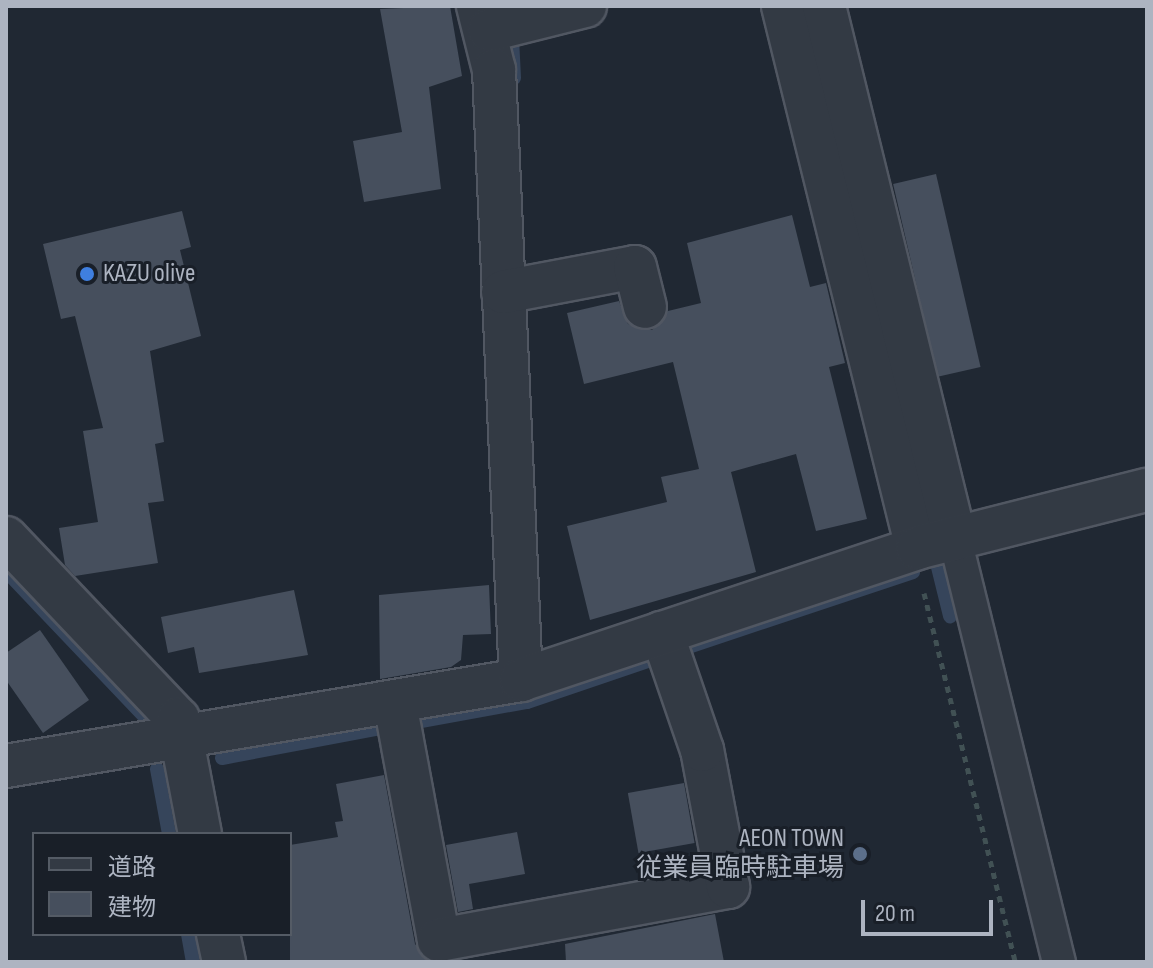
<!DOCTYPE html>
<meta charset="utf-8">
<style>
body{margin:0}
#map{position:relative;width:1153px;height:968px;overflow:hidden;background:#202833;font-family:"Sofia Sans Condensed","Noto Sans JP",sans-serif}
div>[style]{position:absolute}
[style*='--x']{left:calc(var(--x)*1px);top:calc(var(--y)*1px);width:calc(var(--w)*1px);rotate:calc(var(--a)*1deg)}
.stream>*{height:14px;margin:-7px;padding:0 7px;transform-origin:7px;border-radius:7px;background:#36455b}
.building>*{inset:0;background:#464f5d;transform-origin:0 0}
.path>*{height:5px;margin-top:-2.5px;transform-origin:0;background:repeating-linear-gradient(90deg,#415154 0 6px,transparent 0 12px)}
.roads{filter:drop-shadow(2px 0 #515762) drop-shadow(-2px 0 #515762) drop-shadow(0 2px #515762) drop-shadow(0 -2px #515762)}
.pedestrian>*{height:32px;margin:-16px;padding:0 16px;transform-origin:16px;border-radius:16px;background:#333a44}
.minor>*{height:42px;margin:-21px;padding:0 21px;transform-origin:21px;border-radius:21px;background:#333a44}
.dots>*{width:22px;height:22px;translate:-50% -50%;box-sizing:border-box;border:4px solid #191f28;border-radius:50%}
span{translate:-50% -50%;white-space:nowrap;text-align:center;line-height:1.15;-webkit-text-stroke:6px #191f28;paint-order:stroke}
.poi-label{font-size:26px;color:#adb4c1}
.left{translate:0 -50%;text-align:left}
.right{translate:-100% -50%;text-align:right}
.frame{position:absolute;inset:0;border:8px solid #adb4c1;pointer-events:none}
.legend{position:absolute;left:32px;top:832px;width:260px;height:104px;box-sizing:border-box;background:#191f28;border:2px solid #545b65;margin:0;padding:10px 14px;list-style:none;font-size:24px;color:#adb4c1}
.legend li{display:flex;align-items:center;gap:16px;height:40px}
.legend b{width:40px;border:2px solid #545b65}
.scale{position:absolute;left:861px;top:900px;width:132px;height:36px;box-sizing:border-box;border:4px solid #adb4c1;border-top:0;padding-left:10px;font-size:24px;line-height:28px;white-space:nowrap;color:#adb4c1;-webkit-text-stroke:6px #191f28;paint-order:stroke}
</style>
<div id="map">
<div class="stream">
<i style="--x:512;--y:38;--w:40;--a:87.1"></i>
<i style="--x:937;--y:563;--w:55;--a:76.2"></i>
<i style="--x:6;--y:571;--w:199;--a:46.4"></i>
<i style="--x:691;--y:646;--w:234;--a:-18.4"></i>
<i style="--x:421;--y:721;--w:108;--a:-10.2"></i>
<i style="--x:527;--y:702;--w:128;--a:-18.7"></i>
<i style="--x:222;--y:758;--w:157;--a:-10.7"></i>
<i style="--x:157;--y:769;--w:66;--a:79.5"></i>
<i style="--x:188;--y:934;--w:28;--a:80"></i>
</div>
<div class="building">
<i style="clip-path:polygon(450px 6px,462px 76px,429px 87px,441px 189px,364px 202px,353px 141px,402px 132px,380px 9px)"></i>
<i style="left:936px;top:174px;width:198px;height:44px;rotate:77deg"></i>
<i style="clip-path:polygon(182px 211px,191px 247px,180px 250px,201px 336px,150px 351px,164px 442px,155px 444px,164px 501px,148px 503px,158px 563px,75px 576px,65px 565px,59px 528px,98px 522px,83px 431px,103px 428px,75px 316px,61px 319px,43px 244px)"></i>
<i style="clip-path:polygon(792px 215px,810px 287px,826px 283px,845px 363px,829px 367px,867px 519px,816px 531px,796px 454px,731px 472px,756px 572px,590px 620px,567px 526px,667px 502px,661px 477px,699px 469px,673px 362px,584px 384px,567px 313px,619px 301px,628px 324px,652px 330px,668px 311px,701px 303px,687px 243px)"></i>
<i style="clip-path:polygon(489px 585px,491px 634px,463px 635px,461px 660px,451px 667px,380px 679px,379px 595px)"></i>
<i style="clip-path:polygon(294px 590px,308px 655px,199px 673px,194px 647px,168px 653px,161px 617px)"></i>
<i style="clip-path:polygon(40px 630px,89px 700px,43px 733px,6px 680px,6px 653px)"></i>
<i style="clip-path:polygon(384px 775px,415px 944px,430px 962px,290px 962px,290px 845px,338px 837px,335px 822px,343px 821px,336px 784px)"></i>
<i style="left:684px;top:783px;width:61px;height:57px;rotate:80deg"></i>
<i style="clip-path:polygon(517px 832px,525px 874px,469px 884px,473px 909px,458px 912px,446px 845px)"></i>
<i style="clip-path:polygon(715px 914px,724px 962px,566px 962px,565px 944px)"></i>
</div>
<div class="path">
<i style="--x:924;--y:593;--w:380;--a:76.1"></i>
</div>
<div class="roads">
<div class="pedestrian">
<i style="--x:955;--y:539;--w:436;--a:76.2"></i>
</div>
<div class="minor">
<i style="--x:478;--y:6;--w:66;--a:76"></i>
<i style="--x:494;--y:70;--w:611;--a:87.47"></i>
<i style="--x:783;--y:6;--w:558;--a:76.11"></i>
<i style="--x:824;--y:6;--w:549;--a:76.19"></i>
<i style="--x:489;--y:30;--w:99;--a:-14"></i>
<i style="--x:503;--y:292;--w:134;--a:-10.7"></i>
<i style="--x:635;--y:267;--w:41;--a:76"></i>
<i style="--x:6;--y:538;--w:250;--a:46.5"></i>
<i style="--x:178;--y:719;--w:117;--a:79.2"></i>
<i style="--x:395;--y:703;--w:241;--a:79.5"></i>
<i style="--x:439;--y:940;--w:294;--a:-10.4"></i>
<i style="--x:728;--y:887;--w:139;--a:-100.7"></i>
<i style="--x:702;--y:750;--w:124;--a:-108.9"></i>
<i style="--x:6;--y:766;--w:522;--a:-9.48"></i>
<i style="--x:521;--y:680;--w:417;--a:-18.4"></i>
<i style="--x:917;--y:548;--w:237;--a:-14.2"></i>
<i style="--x:218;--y:934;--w:29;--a:78"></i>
</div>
</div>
<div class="dots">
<i style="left:87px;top:274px;background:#3f7fe0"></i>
<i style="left:860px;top:854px;background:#5c6f8a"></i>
</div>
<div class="poi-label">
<span class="left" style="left:103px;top:274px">KAZU olive</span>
<span class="right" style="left:844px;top:854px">AEON TOWN<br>従業員臨時駐車場</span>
</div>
<div class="frame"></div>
<ul class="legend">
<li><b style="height:10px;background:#333a44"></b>道路</li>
<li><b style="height:22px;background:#464f5d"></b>建物</li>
</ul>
<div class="scale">20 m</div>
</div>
